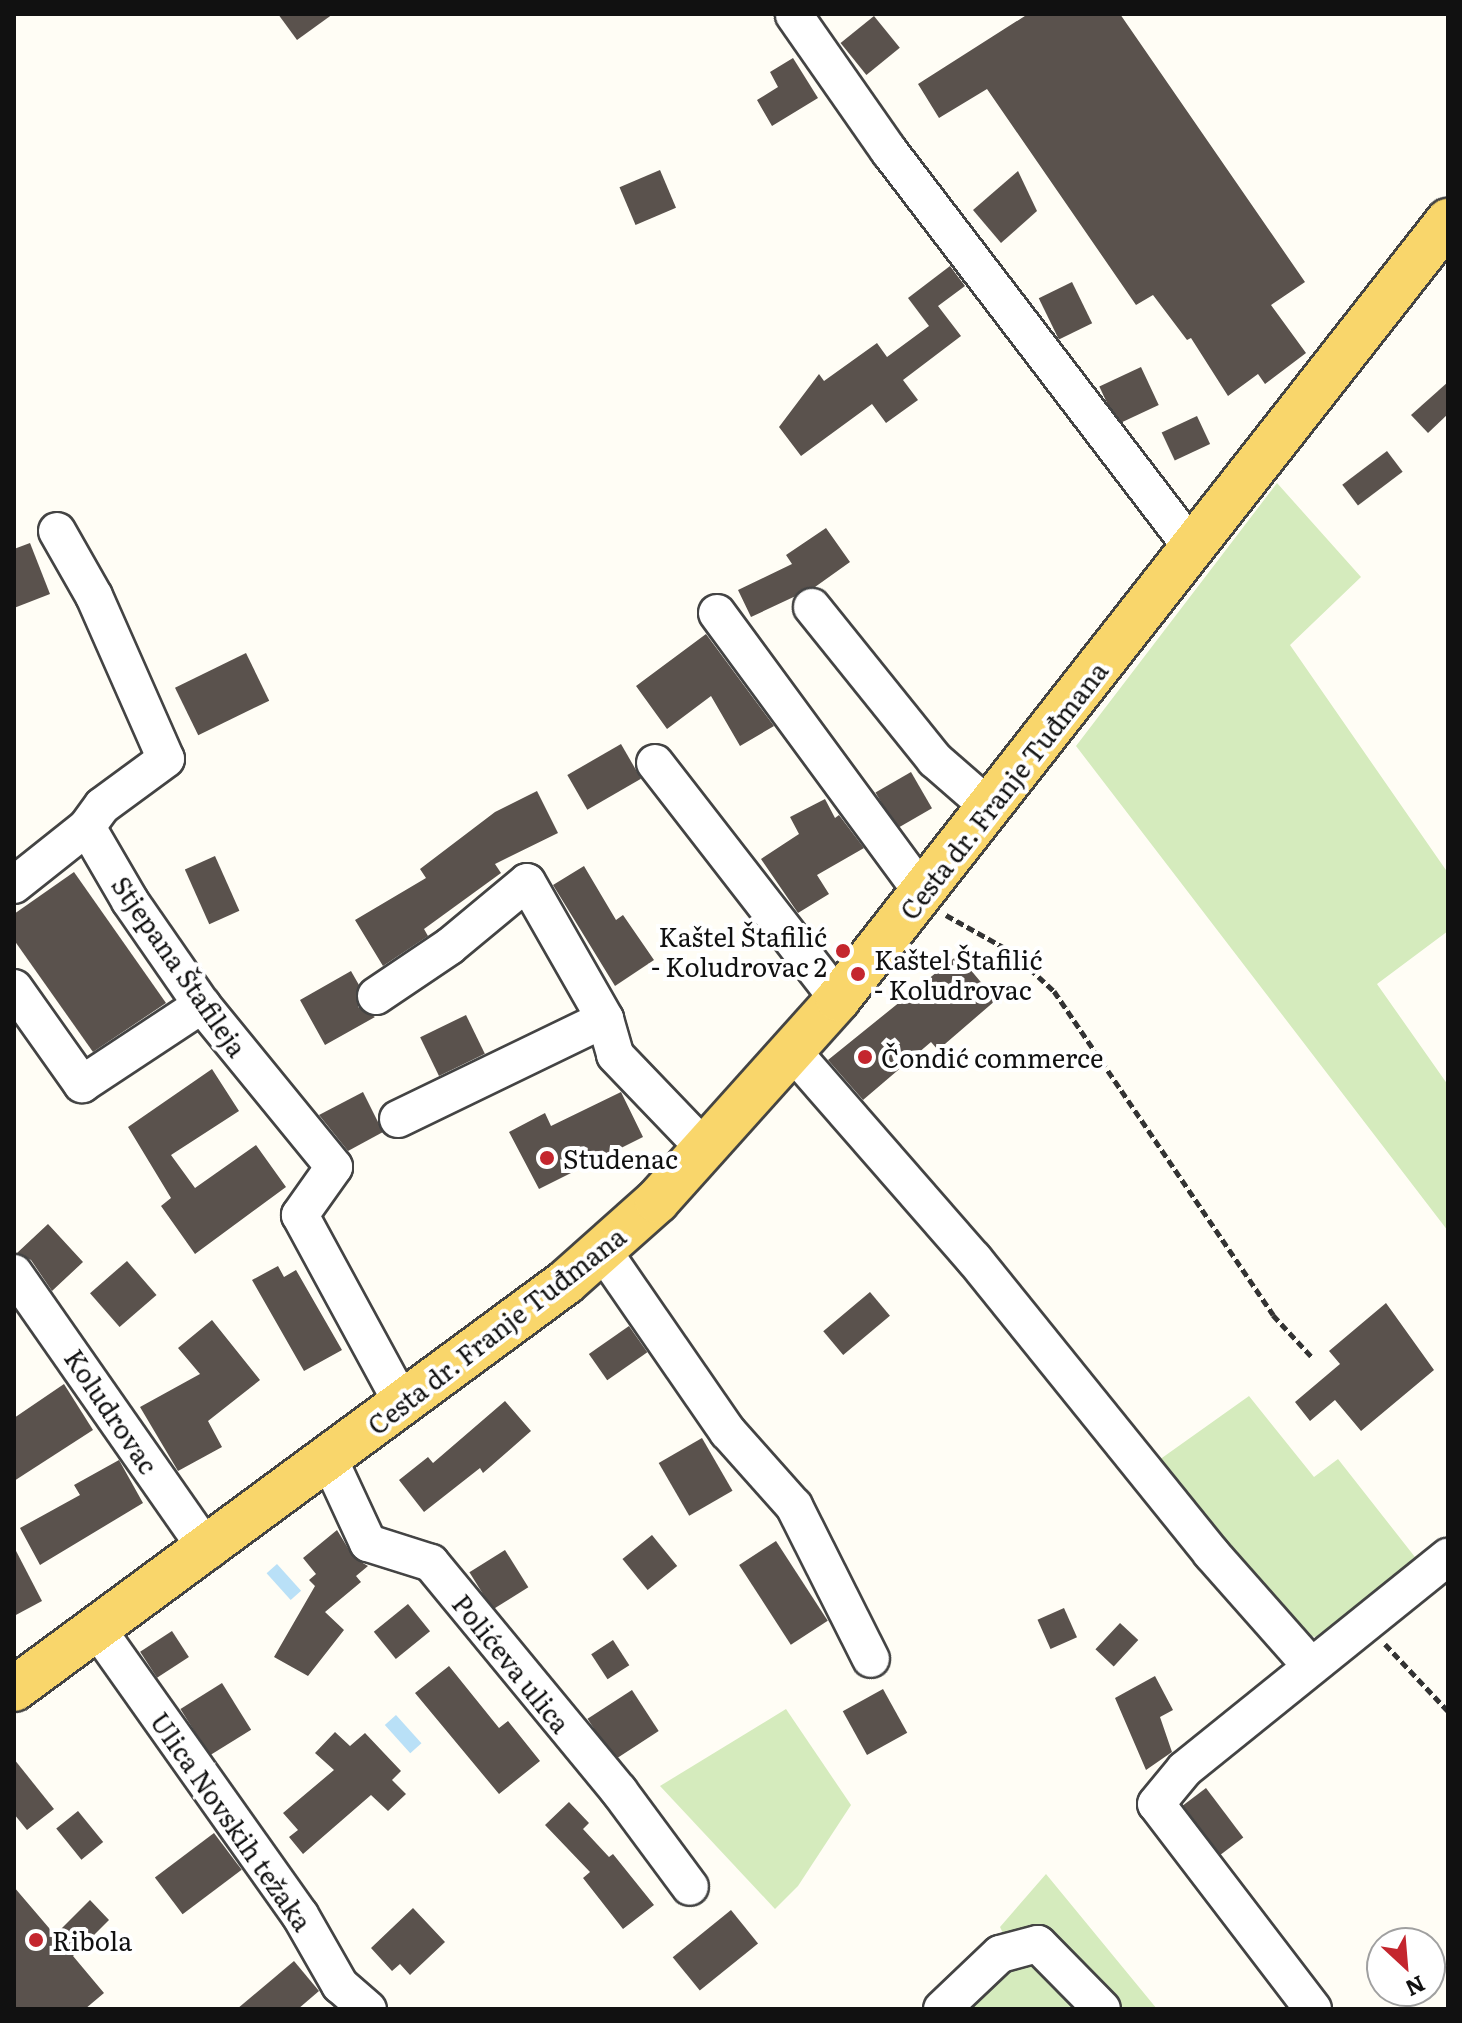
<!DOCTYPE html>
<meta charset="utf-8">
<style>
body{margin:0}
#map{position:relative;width:1462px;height:2023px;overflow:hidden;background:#fffdf5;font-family:Literata,serif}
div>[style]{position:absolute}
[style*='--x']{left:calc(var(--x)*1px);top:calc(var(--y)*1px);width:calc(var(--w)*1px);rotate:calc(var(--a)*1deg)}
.green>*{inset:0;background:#d5ebbd}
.water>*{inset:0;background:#b9e0f7;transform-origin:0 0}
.building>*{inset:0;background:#5a524d;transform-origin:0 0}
.path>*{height:5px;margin-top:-2.5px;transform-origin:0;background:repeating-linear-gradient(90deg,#333 0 8px,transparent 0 12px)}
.roads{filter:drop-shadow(2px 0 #444) drop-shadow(-2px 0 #444) drop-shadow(0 2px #444) drop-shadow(0 -2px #444)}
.minor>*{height:36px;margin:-18px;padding:0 18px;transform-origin:18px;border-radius:18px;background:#fff}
.major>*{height:44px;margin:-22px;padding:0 22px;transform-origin:22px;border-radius:22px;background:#f9d66b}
.dots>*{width:22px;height:22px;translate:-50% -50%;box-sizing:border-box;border:4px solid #fff;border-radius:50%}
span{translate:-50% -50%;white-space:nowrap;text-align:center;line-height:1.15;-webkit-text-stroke:8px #fff;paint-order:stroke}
.street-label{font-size:26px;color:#111}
.poi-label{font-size:26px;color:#111}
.right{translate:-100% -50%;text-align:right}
.left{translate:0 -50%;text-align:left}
.frame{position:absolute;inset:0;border:16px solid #111;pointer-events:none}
.north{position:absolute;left:1366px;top:1927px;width:80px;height:80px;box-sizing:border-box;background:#fff;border:2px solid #a0a0a0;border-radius:50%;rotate:154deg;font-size:22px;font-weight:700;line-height:32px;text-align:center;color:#111}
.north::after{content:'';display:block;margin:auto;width:28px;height:36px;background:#c4262e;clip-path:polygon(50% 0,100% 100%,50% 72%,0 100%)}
</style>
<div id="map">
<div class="green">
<i style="clip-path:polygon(1277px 483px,1361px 577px,1290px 645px,1448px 873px,1448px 931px,1377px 984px,1448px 1085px,1448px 1231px,1076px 746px)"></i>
<i style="clip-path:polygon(1249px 1396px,1314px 1477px,1338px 1459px,1422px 1566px,1324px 1638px,1294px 1634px,1152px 1465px)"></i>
<i style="clip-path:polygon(786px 1709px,851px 1805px,798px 1886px,775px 1909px,660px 1786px)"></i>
<i style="clip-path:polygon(1046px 1874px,1157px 2009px,965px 2009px,1015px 1958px,1000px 1927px)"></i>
</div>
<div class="water">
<i style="left:277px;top:1564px;width:36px;height:14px;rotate:48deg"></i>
<i style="left:396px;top:1715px;width:38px;height:15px;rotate:48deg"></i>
</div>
<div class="building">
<i style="clip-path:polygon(278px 14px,333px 14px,297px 40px)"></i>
<i style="clip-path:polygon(1028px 14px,1120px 14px,1305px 282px,1271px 305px,1306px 353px,1265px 384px,1258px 374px,1228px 396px,1191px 338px,1187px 340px,1153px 295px,1136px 305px,987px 89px,939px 118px,918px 84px)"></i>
<i style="left:874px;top:16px;width:41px;height:43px;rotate:51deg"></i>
<i style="clip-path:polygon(793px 58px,818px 98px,772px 126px,757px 100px,778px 87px,770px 72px)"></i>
<i style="left:660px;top:170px;width:41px;height:44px;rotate:67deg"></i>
<i style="clip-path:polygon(1018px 171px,1037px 211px,1001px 243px,973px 210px)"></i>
<i style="clip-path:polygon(950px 266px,965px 286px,938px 306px,961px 336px,903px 380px,918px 400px,886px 423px,872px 404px,801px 456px,779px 427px,819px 374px,824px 381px,877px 343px,887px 357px,929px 326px,908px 298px)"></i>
<i style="left:1072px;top:282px;width:46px;height:37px;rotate:64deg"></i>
<i style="left:1141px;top:367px;width:42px;height:46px;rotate:65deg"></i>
<i style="clip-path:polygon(1448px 382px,1448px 414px,1428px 433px,1411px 415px)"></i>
<i style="left:1197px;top:416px;width:31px;height:39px;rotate:65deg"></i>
<i style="left:1387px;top:451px;width:26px;height:56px;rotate:53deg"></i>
<i style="clip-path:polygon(826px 528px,850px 562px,815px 587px,751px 617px,738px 590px,792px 564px,786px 555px)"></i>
<i style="clip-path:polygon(30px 543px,50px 594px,14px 608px,14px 549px)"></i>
<i style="clip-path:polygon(706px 634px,774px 726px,740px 746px,711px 696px,667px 729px,636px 686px)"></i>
<i style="left:246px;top:653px;width:53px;height:79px;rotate:64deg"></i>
<i style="left:621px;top:744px;width:40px;height:62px;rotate:60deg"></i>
<i style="left:911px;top:772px;width:42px;height:41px;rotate:60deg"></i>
<i style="clip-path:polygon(537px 791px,558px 833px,495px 864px,501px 873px,424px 929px,428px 936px,383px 966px,355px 920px,426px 878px,420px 869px,495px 812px)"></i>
<i style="clip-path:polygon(825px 799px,835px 818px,839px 815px,864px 848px,817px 875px,829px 894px,798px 913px,761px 859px,799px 834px,790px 817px)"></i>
<i style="left:215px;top:856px;width:60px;height:33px;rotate:66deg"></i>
<i style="clip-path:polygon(584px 866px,616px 920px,623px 915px,654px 960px,615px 986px,553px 885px)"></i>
<i style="clip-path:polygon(74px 872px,166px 1003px,93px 1052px,14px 940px,14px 914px)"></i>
<i style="clip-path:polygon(958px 955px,996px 1000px,938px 1050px,931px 1042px,863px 1100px,828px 1060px)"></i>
<i style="clip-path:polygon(351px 971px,359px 985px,358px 1007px,375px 1017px,325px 1045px,300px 1000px)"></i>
<i style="left:466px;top:1015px;width:43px;height:51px;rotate:64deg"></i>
<i style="clip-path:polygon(212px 1069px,239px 1111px,171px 1155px,195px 1188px,256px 1145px,286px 1187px,195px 1254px,161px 1206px,171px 1198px,128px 1127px)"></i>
<i style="clip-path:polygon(363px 1092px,383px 1132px,348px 1151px,319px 1115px)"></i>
<i style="clip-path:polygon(621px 1092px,643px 1137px,539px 1189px,509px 1132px,545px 1113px,551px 1126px)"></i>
<i style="clip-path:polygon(48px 1224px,83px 1262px,52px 1291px,31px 1260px,17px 1253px)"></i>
<i style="left:127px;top:1261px;width:45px;height:49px;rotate:49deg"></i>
<i style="clip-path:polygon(278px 1266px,284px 1277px,296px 1270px,342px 1350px,304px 1371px,252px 1280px)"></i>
<i style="left:870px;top:1292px;width:31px;height:61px;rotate:50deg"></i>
<i style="clip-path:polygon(1386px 1303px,1434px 1370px,1361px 1431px,1335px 1400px,1310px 1421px,1295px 1402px,1340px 1364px,1329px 1351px)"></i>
<i style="clip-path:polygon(212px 1320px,260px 1380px,208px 1421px,222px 1447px,178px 1471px,140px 1407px,200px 1374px,178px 1348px)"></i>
<i style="left:629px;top:1326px;width:32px;height:49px;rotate:55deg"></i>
<i style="clip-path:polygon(64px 1384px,93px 1430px,14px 1481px,14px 1418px)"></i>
<i style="clip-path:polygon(505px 1401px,531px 1431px,483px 1473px,480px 1468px,424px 1512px,399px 1480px,428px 1457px,433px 1463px)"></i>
<i style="left:702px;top:1438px;width:61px;height:50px;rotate:60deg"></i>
<i style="clip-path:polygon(119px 1460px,143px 1503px,40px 1565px,20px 1528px,80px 1495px,74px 1485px)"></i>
<i style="clip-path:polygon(337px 1530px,354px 1558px,368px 1566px,356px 1576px,361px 1582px,325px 1612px,344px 1630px,308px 1676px,274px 1657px,315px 1586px,309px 1580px,316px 1574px,303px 1558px)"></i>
<i style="left:652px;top:1535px;width:40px;height:38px;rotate:51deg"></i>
<i style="left:776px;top:1541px;width:95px;height:44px;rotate:57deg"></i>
<i style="clip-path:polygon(14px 1547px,42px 1601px,14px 1616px)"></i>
<i style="left:505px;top:1550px;width:44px;height:42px;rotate:58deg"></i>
<i style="left:408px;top:1604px;width:35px;height:44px;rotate:51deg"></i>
<i style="left:1064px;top:1608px;width:32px;height:29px;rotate:66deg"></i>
<i style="left:1120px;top:1623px;width:25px;height:36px;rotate:43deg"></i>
<i style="left:172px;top:1631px;width:31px;height:38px;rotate:57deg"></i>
<i style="left:613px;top:1640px;width:30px;height:26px;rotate:57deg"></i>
<i style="clip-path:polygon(449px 1666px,499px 1728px,508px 1721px,540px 1761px,499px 1794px,415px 1693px)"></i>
<i style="clip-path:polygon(1155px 1676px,1173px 1710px,1160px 1717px,1172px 1752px,1146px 1770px,1115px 1698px)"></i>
<i style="left:222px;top:1683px;width:55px;height:49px;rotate:58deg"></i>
<i style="left:883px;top:1689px;width:50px;height:46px;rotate:61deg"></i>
<i style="left:632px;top:1690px;width:49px;height:53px;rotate:57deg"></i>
<i style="clip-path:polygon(335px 1732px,350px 1746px,365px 1733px,401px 1771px,392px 1780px,406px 1794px,388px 1811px,371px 1795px,303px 1854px,289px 1837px,298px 1830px,283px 1813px,334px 1770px,315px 1753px)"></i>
<i style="clip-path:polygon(14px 1759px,54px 1809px,27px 1830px,14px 1814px)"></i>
<i style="left:1206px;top:1788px;width:62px;height:29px;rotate:53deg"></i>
<i style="clip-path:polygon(569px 1802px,589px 1823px,583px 1829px,609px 1857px,613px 1854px,654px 1905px,623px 1929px,583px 1878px,590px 1872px,545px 1825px)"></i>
<i style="left:78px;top:1811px;width:40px;height:28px;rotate:51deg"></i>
<i style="left:214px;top:1833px;width:46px;height:74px;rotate:53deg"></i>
<i style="clip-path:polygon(14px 1887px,55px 1935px,90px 1900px,109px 1920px,73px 1956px,104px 1993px,85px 2009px,14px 2009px)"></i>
<i style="clip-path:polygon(413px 1908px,445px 1942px,410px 1975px,400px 1964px,392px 1971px,371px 1948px)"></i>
<i style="left:731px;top:1910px;width:43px;height:75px;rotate:51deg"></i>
<i style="clip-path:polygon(294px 1961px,319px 1991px,298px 2009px,237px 2009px)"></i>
</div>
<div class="path">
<i style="--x:946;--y:915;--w:76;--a:29.3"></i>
<i style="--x:1012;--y:952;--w:57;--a:42.9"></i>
<i style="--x:1054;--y:991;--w:391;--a:55.9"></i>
<i style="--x:1273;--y:1315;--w:56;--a:47.2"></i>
<i style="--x:1385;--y:1644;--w:92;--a:46.8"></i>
</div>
<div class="roads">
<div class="minor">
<i style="--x:794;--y:15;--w:166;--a:55.1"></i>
<i style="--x:889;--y:151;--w:501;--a:52.63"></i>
<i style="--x:57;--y:531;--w:75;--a:60.4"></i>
<i style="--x:94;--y:596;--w:178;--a:66.2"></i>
<i style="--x:166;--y:759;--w:79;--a:143.7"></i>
<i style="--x:102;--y:806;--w:26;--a:126"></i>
<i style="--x:87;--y:827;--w:86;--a:59.8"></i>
<i style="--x:130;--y:901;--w:126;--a:55.3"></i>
<i style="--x:202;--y:1005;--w:209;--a:50.8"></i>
<i style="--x:334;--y:1167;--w:59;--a:125.3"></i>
<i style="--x:300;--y:1215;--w:214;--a:61.5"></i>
<i style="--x:812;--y:607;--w:196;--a:51.2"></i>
<i style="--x:935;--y:760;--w:72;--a:41"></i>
<i style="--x:717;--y:613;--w:346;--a:53.7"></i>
<i style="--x:655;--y:763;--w:299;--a:52.2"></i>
<i style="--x:14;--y:885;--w:93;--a:-38.5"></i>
<i style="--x:14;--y:988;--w:118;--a:54.7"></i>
<i style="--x:82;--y:1084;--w:144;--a:-33.4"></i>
<i style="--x:376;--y:996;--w:89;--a:-34"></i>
<i style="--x:450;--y:946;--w:100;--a:-39.7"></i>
<i style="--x:527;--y:882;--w:158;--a:60.3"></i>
<i style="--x:605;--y:1019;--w:37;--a:74"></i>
<i style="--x:615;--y:1055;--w:132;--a:46.2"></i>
<i style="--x:794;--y:1053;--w:274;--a:48.9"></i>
<i style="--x:974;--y:1259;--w:378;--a:51.1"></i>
<i style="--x:1211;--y:1553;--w:149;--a:48.5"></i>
<i style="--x:398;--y:1119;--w:230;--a:-25.8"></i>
<i style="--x:603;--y:1251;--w:220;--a:55.4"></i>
<i style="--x:728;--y:1432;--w:99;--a:48.3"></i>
<i style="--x:794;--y:1506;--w:171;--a:63.3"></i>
<i style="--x:14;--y:1273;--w:339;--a:55.1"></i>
<i style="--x:329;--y:1459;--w:93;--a:65.1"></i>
<i style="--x:368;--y:1543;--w:66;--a:17.6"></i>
<i style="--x:431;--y:1563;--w:296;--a:50.5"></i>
<i style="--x:619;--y:1791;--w:119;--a:53.5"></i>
<i style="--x:98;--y:1630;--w:349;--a:54.7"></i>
<i style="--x:300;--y:1915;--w:81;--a:60.3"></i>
<i style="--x:340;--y:1985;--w:37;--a:41"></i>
<i style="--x:942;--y:2009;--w:80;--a:-43.5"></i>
<i style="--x:1000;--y:1954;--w:39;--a:-15"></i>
<i style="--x:1038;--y:1944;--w:91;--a:45.4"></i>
<i style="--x:1313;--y:2009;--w:258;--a:-127.4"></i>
<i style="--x:1156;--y:1804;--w:45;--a:-50.4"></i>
<i style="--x:1185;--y:1769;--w:338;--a:-38.9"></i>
</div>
<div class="major">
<i style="--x:14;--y:1689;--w:686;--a:-36.4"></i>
<i style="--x:566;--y:1282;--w:122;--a:-41.7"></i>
<i style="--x:657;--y:1201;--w:271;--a:-48.1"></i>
<i style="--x:838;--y:999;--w:989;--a:-51.9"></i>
</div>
</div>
<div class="dots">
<i style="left:843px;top:951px;background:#c4262e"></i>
<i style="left:858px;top:974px;background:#c4262e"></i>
<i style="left:865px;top:1057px;background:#c4262e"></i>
<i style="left:547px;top:1158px;background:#c4262e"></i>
<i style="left:36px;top:1940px;background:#c4262e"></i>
</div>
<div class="street-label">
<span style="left:1003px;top:790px;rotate:-52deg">Cesta dr. Franje Tuđmana</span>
<span style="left:180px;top:966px;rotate:55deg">Stjepana Štafileja</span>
<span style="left:496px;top:1330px;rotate:-38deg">Cesta dr. Franje Tuđmana</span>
<span style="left:112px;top:1411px;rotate:56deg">Koludrovac</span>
<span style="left:512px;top:1663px;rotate:51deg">Polićeva ulica</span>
<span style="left:232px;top:1821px;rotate:55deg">Ulica Novskih težaka</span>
</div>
<div class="poi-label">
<span class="right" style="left:827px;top:951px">Kaštel Štafilić<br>- Koludrovac 2</span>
<span class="left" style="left:874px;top:974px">Kaštel Štafilić<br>- Koludrovac</span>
<span class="left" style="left:881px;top:1057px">Čondić commerce</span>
<span class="left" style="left:563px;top:1158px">Studenac</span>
<span class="left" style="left:52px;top:1940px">Ribola</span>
</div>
<div class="frame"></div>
<div class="north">N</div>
</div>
